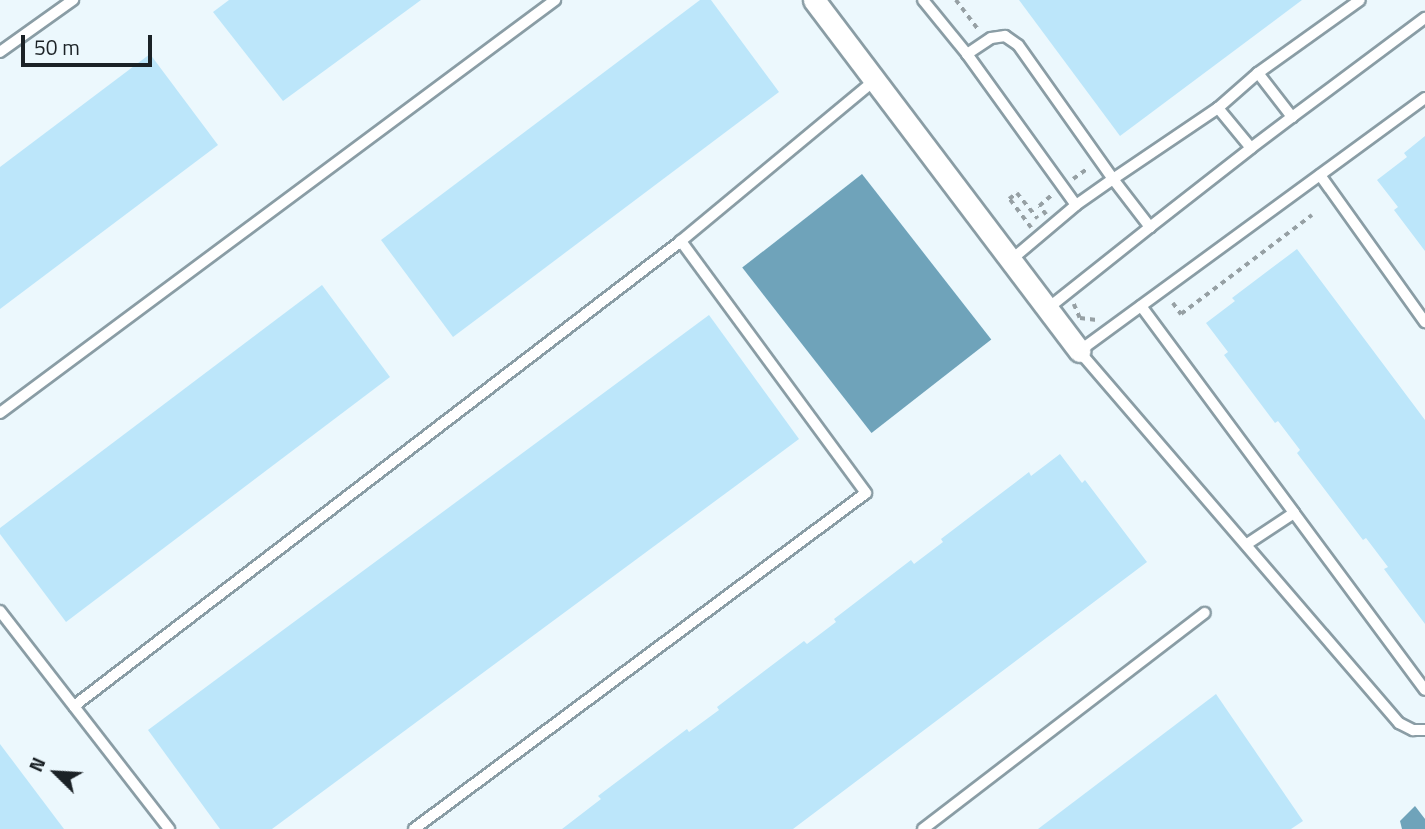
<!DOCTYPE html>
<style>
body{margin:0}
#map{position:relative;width:1425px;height:829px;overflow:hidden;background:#ecf8fd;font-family:"Titillium Web",sans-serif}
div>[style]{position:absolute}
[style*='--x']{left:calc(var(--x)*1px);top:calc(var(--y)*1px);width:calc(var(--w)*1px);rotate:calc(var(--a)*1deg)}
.water>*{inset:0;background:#6fa3ba;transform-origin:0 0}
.building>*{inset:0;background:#bce6fa}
.path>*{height:3.5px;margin-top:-1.75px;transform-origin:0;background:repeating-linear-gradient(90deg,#96a0a4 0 5px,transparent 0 10px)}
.roads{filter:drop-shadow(2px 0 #8a9da5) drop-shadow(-2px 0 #8a9da5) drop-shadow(0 2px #8a9da5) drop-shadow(0 -2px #8a9da5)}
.lane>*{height:10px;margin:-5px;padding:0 5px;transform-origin:5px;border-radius:5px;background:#fff}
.street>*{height:21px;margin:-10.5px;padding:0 10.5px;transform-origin:10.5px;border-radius:10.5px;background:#fff}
span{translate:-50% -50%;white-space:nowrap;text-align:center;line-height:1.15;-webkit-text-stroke:5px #ecf8fd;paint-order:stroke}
.north{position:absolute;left:21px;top:738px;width:70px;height:70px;-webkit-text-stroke:5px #ecf8fd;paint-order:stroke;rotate:294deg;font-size:19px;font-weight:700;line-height:28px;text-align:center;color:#1b2226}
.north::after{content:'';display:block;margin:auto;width:24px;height:32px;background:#1b2226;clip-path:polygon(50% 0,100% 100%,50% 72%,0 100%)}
.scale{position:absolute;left:21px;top:35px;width:131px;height:32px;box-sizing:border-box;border:4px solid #1b2226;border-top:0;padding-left:9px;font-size:21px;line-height:24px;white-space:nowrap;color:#1b2226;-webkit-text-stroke:5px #ecf8fd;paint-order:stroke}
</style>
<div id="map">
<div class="water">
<i style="left:862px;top:174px;width:210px;height:152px;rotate:52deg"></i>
<i style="clip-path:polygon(1415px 806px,1425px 819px,1425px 829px,1402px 829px,1400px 821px)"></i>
</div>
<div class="building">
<i style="clip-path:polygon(229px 0,421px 0,283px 101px,213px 12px)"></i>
<i style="clip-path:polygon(700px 0,711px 0,779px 92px,453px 337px,381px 240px)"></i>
<i style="clip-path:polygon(1019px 0,1302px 0,1120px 136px)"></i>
<i style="clip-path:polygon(150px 54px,218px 145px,0 309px,0 167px)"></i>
<i style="clip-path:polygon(1425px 136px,1425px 251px,1394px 210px,1398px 207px,1377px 180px,1407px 157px,1404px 153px)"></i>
<i style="clip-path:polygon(1297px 249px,1425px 420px,1425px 624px,1384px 569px,1388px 567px,1366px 538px,1363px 540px,1297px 453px,1300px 450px,1278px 421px,1275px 423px,1224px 355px,1228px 352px,1206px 323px,1235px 301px,1232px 298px)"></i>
<i style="clip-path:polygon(322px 285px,390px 377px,66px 622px,0 534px,0 528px)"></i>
<i style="clip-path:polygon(709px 315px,799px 439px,272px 829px,220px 829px,148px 730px)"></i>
<i style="clip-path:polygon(1060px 454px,1082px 483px,1085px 480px,1147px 562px,793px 829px,562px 829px,601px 799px,598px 796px,687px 729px,689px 732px,719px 710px,717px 707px,804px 641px,807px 644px,836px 622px,834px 619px,911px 560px,914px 564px,943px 542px,941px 539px,1029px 472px,1031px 476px)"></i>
<i style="clip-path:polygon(1216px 694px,1303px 821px,1291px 829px,1038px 829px)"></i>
<i style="clip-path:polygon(0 744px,64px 829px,0 829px)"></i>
</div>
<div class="path">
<i style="--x:956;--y:0;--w:39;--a:53"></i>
<i style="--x:1073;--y:179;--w:19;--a:-36"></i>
<i style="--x:1046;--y:215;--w:11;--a:-128"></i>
<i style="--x:1039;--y:206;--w:18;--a:-41"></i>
<i style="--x:1031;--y:228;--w:36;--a:-127"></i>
<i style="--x:1009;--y:199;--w:10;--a:-37"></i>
<i style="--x:1017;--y:193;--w:33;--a:51"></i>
<i style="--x:1173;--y:303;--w:14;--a:54"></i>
<i style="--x:1181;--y:314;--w:164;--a:-37.1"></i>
<i style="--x:1074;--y:304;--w:15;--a:67"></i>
<i style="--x:1080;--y:318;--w:17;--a:7"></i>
</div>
<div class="roads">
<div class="lane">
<i style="--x:923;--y:0;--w:70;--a:50.8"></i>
<i style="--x:967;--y:54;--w:186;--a:54.2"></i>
<i style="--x:1076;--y:205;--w:45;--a:-35.1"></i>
<i style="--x:1113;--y:179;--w:164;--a:-125.3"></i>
<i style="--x:1018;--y:45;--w:16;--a:-145"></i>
<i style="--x:1005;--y:36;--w:14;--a:172"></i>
<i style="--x:991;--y:38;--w:29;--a:146"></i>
<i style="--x:0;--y:52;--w:90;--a:-35.5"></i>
<i style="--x:1258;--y:73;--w:125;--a:-35.6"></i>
<i style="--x:1425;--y:98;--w:429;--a:143.8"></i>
<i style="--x:1079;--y:351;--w:491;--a:49.3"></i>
<i style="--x:1399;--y:723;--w:16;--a:27"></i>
<i style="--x:1413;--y:730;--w:12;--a:0"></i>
<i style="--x:1218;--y:108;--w:53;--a:-41.2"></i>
<i style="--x:1258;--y:73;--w:56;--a:52.3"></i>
<i style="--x:1292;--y:117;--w:51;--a:142.9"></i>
<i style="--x:1292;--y:117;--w:166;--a:-36.7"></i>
<i style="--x:1320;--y:175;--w:181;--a:54.5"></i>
<i style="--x:1011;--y:260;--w:85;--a:-40.2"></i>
<i style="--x:1141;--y:306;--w:257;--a:53.5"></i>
<i style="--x:1294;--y:513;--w:56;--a:146.6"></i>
<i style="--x:1047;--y:309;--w:132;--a:-38.5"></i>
<i style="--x:1150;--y:227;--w:128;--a:-38"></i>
<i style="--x:1251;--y:148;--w:52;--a:-129.5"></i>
<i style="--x:1218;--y:108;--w:127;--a:145.9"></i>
<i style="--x:1113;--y:179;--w:61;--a:52.4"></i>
<i style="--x:0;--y:413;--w:692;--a:-36.65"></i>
<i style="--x:1294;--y:513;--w:220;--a:53.5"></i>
<i style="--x:0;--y:611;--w:276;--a:52.2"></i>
<i style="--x:74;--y:706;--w:765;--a:-37.45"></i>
<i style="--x:681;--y:241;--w:252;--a:-39.7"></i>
<i style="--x:414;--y:829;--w:563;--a:-36.63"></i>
<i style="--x:866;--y:493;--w:313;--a:-126.3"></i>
<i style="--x:923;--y:829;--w:355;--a:-37.5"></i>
</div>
<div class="street">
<i style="--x:814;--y:0;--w:440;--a:52.9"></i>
</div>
</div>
<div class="north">N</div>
<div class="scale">50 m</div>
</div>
